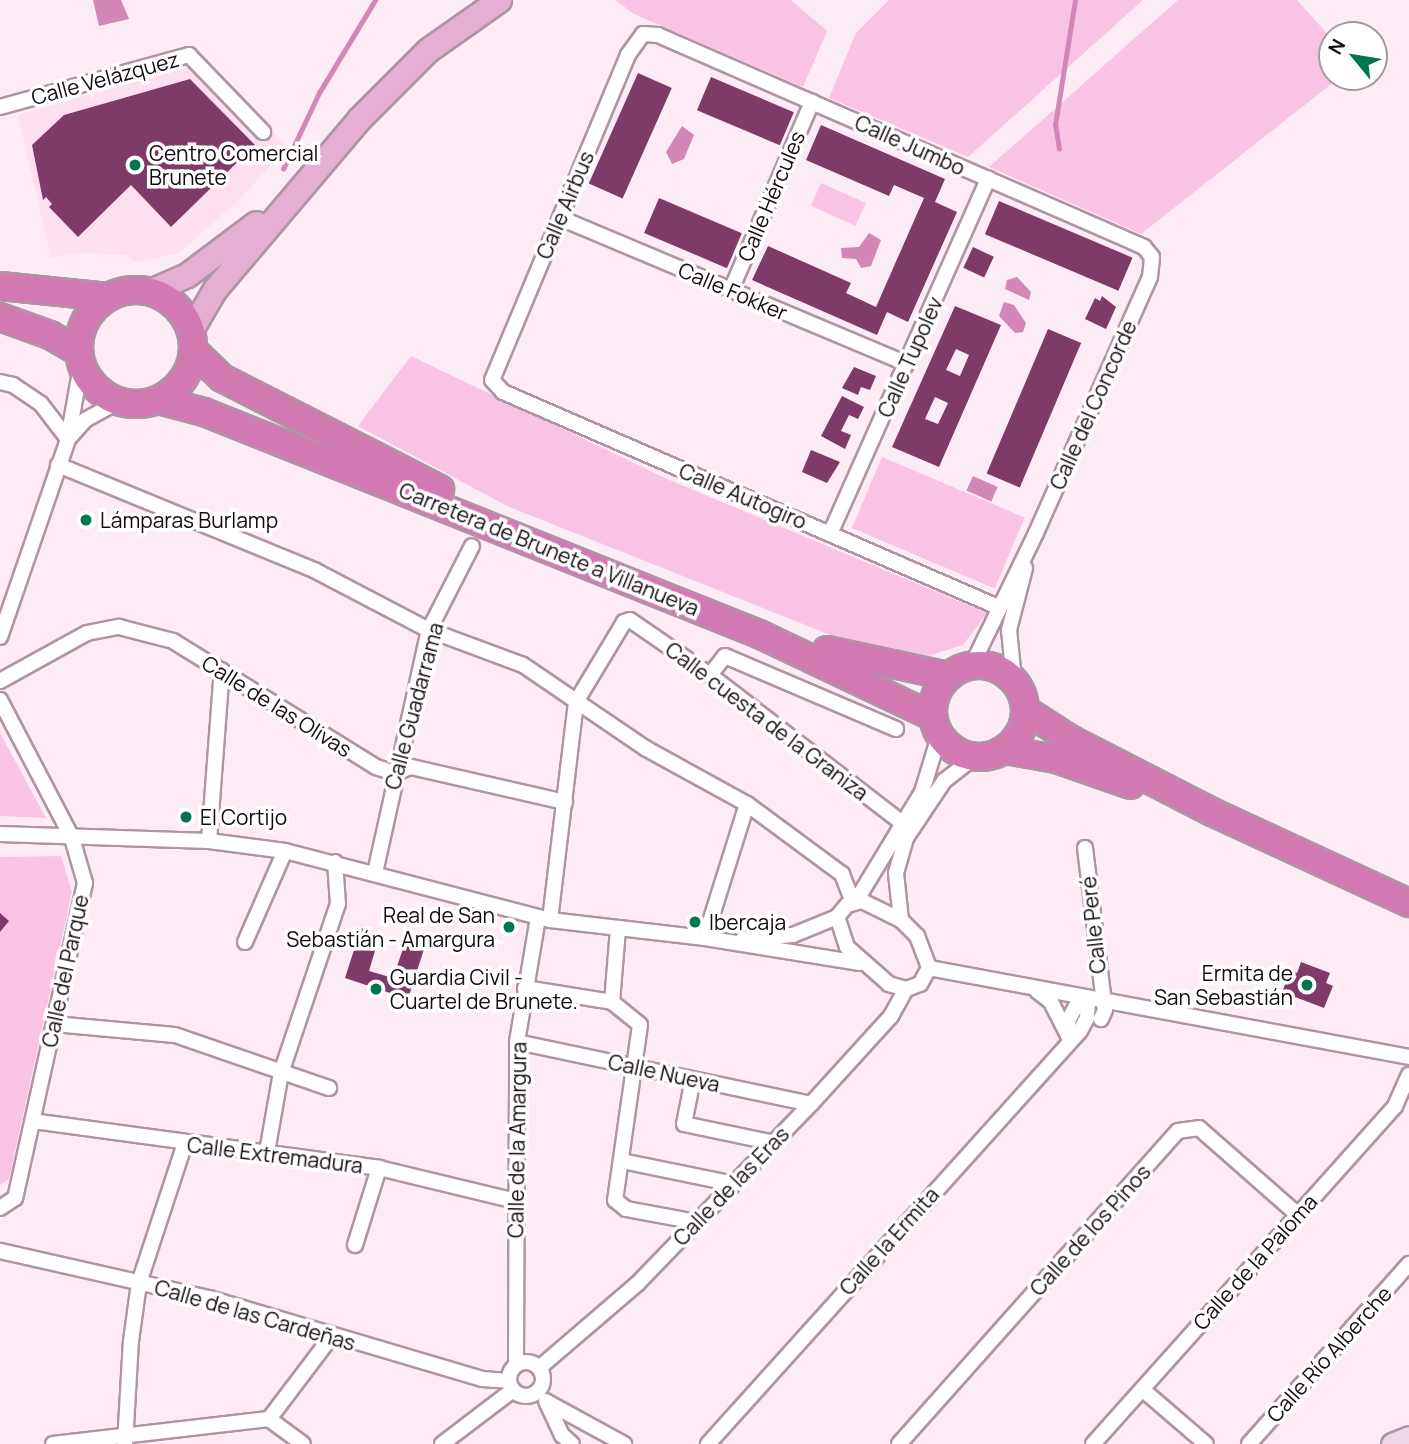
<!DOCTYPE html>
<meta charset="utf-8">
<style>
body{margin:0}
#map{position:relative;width:1409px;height:1444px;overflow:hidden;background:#fdebf5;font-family:Manrope,sans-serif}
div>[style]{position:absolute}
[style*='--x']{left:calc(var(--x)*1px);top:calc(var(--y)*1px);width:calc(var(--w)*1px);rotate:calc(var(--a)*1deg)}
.built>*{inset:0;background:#fddff0}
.green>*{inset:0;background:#f9c4e3;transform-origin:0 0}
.water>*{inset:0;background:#d387b6;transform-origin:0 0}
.stream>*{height:4.5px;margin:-2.25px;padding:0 2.25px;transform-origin:2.25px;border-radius:2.25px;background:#d387b6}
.building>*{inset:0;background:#7f3b67;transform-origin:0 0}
.roads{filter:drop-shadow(2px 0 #af94a4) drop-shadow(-2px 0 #af94a4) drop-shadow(0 2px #af94a4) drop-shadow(0 -2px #af94a4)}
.street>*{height:14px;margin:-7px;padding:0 7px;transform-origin:7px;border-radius:7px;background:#fff}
.street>.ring{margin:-7px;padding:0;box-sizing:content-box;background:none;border:14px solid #fff;border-radius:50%}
.secondary>*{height:21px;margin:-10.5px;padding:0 10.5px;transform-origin:10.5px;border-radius:10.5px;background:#f2d7e8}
.primary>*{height:23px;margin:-11.5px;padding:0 11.5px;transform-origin:11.5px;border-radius:11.5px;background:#e4afd0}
.highway>*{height:26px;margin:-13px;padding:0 13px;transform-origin:13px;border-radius:13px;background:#d279b1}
.highway>.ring{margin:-13px;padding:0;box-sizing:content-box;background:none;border:26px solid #d279b1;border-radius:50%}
.dots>*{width:19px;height:19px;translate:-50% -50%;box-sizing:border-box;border:4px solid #fff;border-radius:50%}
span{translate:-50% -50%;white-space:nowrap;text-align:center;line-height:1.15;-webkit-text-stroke:7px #fff;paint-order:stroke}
.street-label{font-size:21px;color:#12090f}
.poi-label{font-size:21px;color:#12090f}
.left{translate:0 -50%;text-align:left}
.right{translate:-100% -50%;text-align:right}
.north{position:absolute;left:1318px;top:21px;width:70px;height:70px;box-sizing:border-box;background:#fff;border:2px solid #a09d9f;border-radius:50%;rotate:300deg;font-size:19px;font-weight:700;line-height:28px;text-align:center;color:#12090f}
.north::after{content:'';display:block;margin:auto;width:24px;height:32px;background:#007550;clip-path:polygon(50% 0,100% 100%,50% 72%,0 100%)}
</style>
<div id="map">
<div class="built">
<i style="clip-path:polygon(206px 62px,287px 147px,242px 197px,179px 253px,136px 262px,127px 255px,74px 253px,51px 258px,18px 115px)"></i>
</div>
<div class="green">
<i style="clip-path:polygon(615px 0,791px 0,827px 31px,803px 87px,634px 14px)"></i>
<i style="clip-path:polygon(889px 0,1143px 0,968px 157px,829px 98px,856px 33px)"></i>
<i style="clip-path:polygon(1178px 0,1297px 0,1332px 39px,1332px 77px,1339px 78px,1141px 234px,989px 167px)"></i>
<i style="left:821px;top:183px;width:49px;height:25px;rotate:24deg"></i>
<i style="clip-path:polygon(411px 356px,667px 479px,987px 613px,963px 645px,928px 656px,878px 654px,507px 506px,358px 426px)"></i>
<i style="left:882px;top:457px;width:155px;height:77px;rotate:23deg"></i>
<i style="clip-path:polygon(0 733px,46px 818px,0 816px)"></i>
<i style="clip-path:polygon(61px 856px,72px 892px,9px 1179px,0 1185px,0 857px)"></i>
</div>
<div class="water">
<i style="clip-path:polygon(93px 0,121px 0,129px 19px,99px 26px)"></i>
<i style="clip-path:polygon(682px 126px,694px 135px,684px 159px,672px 164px,666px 152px)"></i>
<i style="clip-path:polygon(869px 233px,881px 240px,871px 266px,861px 268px,856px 259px,842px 258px,841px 248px,859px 247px)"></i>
<i style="clip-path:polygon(1017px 277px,1031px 292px,1029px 300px,1005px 289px,1007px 280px)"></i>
<i style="clip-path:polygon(1004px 302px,1014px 305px,1026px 323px,1023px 332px,1015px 333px,999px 316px)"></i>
<i style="left:973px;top:476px;width:27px;height:16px;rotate:24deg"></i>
</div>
<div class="stream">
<i style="--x:1059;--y:149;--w:24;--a:-99"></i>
<i style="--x:1055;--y:125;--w:127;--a:-80.9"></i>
<i style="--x:283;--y:169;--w:84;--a:-64.7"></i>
<i style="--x:319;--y:93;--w:109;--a:-58.9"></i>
</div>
<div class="building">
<i style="left:638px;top:73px;width:37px;height:121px;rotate:24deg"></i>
<i style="left:711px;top:77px;width:90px;height:36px;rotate:23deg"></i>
<i style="clip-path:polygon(190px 79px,255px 145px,171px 227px,131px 185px,78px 237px,49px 207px,52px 204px,46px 197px,43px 200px,32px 145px,64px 115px)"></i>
<i style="clip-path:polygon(821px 125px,945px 179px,935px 202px,957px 212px,908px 322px,887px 312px,877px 335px,752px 280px,768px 246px,851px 283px,846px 293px,876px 307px,924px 198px,894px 185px,889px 196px,806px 160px)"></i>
<i style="left:659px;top:198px;width:90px;height:38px;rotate:23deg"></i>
<i style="left:999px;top:201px;width:145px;height:36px;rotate:23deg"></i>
<i style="left:973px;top:247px;width:23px;height:23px;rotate:25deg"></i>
<i style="clip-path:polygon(1102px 296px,1116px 307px,1106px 329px,1085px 319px,1095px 298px,1100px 301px)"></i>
<i style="clip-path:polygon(evenodd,955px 306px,1001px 325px,939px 467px,892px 447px,955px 306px,956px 349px,969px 355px,960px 376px,946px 370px,956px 349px,955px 306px,935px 397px,948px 403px,938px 424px,925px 419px,935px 397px)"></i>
<i style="left:1048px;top:329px;width:36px;height:157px;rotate:23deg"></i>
<i style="clip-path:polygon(854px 367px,876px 376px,870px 390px,861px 387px,858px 395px,842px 388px)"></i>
<i style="clip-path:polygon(842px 396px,864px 407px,858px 419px,849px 415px,841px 431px,851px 435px,845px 449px,821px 436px)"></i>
<i style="clip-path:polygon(811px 450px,840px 462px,827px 483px,802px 472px)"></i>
<i style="clip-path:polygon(0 913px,9px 921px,0 932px)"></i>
<i style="clip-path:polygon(361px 928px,380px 934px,369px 971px,393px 978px,406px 940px,425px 946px,408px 999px,345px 978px)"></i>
<i style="clip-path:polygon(1301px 962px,1330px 973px,1326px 983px,1333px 986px,1324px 1008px,1282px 992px,1291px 970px,1297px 973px)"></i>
</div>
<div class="roads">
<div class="street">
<i style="--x:0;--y:107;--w:196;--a:-15.4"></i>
<i style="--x:189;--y:55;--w:107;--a:46.1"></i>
<i style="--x:560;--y:218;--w:376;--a:22.8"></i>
<i style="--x:731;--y:290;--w:205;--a:-66.7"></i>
<i style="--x:0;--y:382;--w:13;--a:13"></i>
<i style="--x:13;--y:385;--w:34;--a:34"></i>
<i style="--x:41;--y:404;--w:44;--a:52.4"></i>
<i style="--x:69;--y:438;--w:24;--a:-48"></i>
<i style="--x:85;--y:420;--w:37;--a:-29"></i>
<i style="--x:58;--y:465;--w:277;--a:22.3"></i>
<i style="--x:314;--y:570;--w:130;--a:27.6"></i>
<i style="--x:429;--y:630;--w:100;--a:20.4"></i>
<i style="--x:523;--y:665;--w:148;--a:34.2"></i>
<i style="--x:645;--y:748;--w:116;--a:28.8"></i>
<i style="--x:747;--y:804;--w:118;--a:36.4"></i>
<i style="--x:842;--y:874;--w:30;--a:69"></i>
<i style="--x:830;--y:534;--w:389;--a:-66"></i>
<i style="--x:0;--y:637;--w:209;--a:-71"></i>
<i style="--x:68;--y:439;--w:74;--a:-79.9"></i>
<i style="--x:972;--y:665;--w:147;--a:-64.1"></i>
<i style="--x:1036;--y:533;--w:280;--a:-66"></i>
<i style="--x:1150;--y:277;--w:20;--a:-84"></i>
<i style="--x:1152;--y:257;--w:13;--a:-129"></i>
<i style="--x:1144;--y:247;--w:530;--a:-156.43"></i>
<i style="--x:658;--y:35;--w:15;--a:-176"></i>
<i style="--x:643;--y:34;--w:26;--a:126"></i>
<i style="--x:628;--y:55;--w:352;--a:112.7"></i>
<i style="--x:492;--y:380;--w:16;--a:47"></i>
<i style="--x:503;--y:392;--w:540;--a:23.48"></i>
<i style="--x:710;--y:675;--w:24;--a:-52"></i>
<i style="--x:725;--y:656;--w:186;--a:23.1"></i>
<i style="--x:1014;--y:680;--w:50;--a:-95.7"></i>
<i style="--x:1009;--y:630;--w:64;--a:-75.5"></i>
<i style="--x:0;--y:681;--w:99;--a:-28.9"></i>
<i style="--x:87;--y:633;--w:33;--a:-11"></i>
<i style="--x:119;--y:627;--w:56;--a:14.5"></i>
<i style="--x:173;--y:641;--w:239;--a:31.8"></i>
<i style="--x:376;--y:767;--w:20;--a:18"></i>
<i style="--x:395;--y:773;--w:17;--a:-21"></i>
<i style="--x:411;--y:767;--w:158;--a:12.8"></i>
<i style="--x:0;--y:700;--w:156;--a:62.4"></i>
<i style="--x:72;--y:838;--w:47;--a:73.9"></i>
<i style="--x:85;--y:883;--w:323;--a:102.5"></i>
<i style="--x:15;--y:1198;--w:18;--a:146"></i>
<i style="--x:0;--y:834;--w:209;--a:1.9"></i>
<i style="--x:209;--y:841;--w:77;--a:7.5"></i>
<i style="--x:285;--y:851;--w:274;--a:14.6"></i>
<i style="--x:550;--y:920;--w:156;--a:6.6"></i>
<i style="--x:705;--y:938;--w:157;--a:9.2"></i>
<i style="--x:209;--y:841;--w:171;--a:-85.7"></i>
<i style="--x:1085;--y:848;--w:163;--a:83"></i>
<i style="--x:1105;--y:1010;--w:10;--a:114"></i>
<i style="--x:375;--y:873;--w:249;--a:-77.5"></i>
<i style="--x:429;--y:630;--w:94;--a:-62.9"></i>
<i style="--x:856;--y:901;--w:127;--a:-58.8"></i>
<i style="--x:922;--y:792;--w:59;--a:-73.1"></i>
<i style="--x:862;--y:901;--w:43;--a:26"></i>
<i style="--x:901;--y:920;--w:23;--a:45"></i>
<i style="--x:917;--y:936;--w:34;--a:69"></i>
<i style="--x:929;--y:968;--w:18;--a:119"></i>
<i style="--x:920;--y:984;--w:15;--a:160"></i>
<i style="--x:906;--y:989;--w:18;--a:-164"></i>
<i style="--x:889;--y:984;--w:56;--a:-138.6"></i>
<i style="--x:847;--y:947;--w:32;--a:-108"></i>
<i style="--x:837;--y:917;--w:16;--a:-50"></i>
<i style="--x:847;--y:905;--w:16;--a:-15"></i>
<i style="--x:550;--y:920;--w:220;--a:-83.2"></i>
<i style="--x:576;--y:702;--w:93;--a:-59"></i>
<i style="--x:624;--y:622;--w:6;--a:-18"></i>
<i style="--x:630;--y:620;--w:97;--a:34.5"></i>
<i style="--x:710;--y:675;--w:242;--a:37.6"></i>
<i style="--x:901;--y:920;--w:47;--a:-96.1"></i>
<i style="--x:896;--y:873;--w:36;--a:-74"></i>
<i style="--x:906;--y:838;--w:69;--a:-56.3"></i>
<i style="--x:944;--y:781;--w:37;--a:-38"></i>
<i style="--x:705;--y:938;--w:140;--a:-72.6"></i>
<i style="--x:743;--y:939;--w:50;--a:-4.6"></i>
<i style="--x:793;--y:935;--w:48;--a:-22.2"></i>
<i style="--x:245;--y:942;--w:99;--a:-66.3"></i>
<i style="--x:929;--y:968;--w:488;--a:10.5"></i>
<i style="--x:525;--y:988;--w:88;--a:9.1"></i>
<i style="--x:612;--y:1002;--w:36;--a:39"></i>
<i style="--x:640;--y:1025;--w:177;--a:98.1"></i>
<i style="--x:615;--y:1200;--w:14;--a:39"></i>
<i style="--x:626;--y:1209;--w:72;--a:10.4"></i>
<i style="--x:1037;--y:991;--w:18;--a:38"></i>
<i style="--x:1051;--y:1002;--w:39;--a:63"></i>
<i style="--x:612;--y:1002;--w:73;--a:-85.3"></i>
<i style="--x:54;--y:1024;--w:121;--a:5.2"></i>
<i style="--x:175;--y:1035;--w:163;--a:19"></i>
<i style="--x:1069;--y:1033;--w:12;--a:-95"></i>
<i style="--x:1068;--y:1021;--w:26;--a:-62"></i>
<i style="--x:517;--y:1042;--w:300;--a:11.9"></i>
<i style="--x:693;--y:1079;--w:46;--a:101.3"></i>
<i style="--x:684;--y:1124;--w:92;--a:11.9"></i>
<i style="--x:33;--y:1121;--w:349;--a:7.7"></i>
<i style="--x:379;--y:1168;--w:140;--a:13.6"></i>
<i style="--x:267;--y:1152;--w:80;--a:-80"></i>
<i style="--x:281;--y:1073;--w:178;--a:-71.4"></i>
<i style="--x:338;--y:904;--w:42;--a:-94.1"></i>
<i style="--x:622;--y:1161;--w:114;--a:11.6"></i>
<i style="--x:355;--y:1245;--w:81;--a:-72.7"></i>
<i style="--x:0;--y:1251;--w:214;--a:12.7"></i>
<i style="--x:209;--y:1298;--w:285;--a:16.5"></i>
<i style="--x:482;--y:1379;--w:27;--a:4"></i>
<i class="ring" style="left:509px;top:1362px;width:20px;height:20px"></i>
<i style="--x:516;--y:1365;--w:323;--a:-89.8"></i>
<i style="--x:517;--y:1042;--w:126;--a:-80.4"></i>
<i style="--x:539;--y:1368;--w:130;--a:-40.6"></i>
<i style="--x:638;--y:1283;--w:249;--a:-46"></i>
<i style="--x:811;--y:1104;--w:119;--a:-47.7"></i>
<i style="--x:891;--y:1016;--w:31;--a:-61"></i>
<i style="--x:1142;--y:1389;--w:84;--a:40.7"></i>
<i style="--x:546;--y:1401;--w:38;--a:65"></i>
<i style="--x:562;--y:1435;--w:13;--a:42"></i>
<i style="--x:547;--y:1402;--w:88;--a:28.6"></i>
<i style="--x:269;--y:1419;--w:103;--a:-52.9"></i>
<i style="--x:53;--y:1444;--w:217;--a:-6.6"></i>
<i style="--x:269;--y:1419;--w:42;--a:36.3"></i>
<i style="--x:125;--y:1444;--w:103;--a:-86.7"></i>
<i style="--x:131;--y:1341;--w:59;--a:-82.1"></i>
<i style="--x:139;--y:1283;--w:147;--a:-71.8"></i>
<i style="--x:442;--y:1444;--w:89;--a:-37.3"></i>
<i style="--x:708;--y:1444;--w:556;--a:-47.99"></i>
<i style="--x:1080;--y:1031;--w:15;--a:-62"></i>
<i style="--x:1087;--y:1018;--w:18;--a:-87"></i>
<i style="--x:899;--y:1444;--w:419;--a:-48.3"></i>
<i style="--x:1178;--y:1131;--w:21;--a:-8"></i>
<i style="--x:1199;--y:1128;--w:132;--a:41.3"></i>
<i style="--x:1093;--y:1444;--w:453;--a:-48.2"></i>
<i style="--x:1395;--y:1106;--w:34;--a:-66"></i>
<i style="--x:1249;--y:1444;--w:241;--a:-48.4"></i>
</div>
<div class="secondary">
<i style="--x:1392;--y:1444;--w:18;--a:-22"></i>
</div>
<div class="primary">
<i style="--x:150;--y:291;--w:40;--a:-23.4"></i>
<i style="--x:187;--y:275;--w:86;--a:-37"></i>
<i style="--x:191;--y:330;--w:48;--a:-59.7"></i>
<i style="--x:215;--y:289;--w:223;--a:-49.7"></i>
<i style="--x:359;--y:119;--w:98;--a:-45"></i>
<i style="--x:428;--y:50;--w:87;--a:-35.2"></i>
</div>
<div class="highway">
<i style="--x:0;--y:286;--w:109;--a:5.8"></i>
<i class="ring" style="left:79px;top:290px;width:88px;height:88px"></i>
<i style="--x:0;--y:317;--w:53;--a:19.8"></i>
<i style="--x:50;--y:335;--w:32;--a:30"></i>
<i style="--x:193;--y:350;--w:40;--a:44"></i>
<i style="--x:222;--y:378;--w:245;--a:27"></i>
<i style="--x:158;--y:400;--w:48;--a:14.6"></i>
<i style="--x:204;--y:412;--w:598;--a:21.8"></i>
<i style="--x:759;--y:634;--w:191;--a:25.4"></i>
<i style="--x:827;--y:650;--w:124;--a:12.1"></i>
<i class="ring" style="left:933px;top:665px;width:66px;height:66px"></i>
<i style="--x:1025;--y:710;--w:54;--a:32.8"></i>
<i style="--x:1070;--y:739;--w:160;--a:27.2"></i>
<i style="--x:1212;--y:812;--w:217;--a:24.8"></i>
<i style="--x:1005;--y:750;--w:52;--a:10"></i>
<i style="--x:1056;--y:759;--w:79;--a:19.1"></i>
</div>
</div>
<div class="dots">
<i style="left:135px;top:165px;background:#007550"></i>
<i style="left:86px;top:520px;background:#007550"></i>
<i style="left:186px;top:817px;background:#007550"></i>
<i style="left:695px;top:922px;background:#007550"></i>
<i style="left:509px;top:927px;background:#007550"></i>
<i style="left:1307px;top:985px;background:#007550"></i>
<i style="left:376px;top:989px;background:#007550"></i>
</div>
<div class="street-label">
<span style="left:105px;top:78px;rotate:-15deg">Calle Velázquez</span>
<span style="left:910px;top:145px;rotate:24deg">Calle Jumbo</span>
<span style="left:771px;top:196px;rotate:-67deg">Calle Hércules</span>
<span style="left:565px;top:205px;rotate:-67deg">Calle Airbus</span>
<span style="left:733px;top:291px;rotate:23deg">Calle Fokker</span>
<span style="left:910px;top:357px;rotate:-66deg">Calle Tupolev</span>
<span style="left:1093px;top:405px;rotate:-66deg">Calle del Concorde</span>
<span style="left:743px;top:496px;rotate:23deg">Calle Autogiro</span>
<span style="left:549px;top:549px;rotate:22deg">Carretera de Brunete a Villanueva</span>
<span style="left:277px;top:706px;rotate:32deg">Calle de las Olivas</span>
<span style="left:414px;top:706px;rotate:-75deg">Calle Guadarrama</span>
<span style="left:767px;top:721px;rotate:37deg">Calle cuesta de la Graniza</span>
<span style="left:1093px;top:925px;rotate:-96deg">Calle Peré</span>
<span style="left:65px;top:971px;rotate:-78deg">Calle del Parque</span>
<span style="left:664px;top:1073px;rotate:12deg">Calle Nueva</span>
<span style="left:517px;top:1140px;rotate:-89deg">Calle de la Amargura</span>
<span style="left:275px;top:1155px;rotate:7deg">Calle Extremadura</span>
<span style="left:731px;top:1186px;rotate:-46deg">Calle de las Eras</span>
<span style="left:1090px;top:1230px;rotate:-48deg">Calle de los Pinos</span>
<span style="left:889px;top:1241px;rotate:-48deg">Calle la Ermita</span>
<span style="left:1255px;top:1262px;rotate:-48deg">Calle de la Paloma</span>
<span style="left:255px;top:1315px;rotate:16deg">Calle de las Cardeñas</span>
<span style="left:1329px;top:1354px;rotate:-48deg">Calle Río Alberche</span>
</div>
<div class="poi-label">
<span class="left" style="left:149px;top:165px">Centro Comercial<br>Brunete</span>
<span class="left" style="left:100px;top:520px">Lámparas Burlamp</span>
<span class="left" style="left:200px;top:817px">El Cortijo</span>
<span class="right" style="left:495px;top:927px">Real de San<br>Sebastián - Amargura</span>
<span class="left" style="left:709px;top:922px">Ibercaja</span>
<span class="right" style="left:1293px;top:985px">Ermita de<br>San Sebastián</span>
<span class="left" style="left:390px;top:989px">Guardia Civil -<br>Cuartel de Brunete.</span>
</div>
<div class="north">N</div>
</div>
